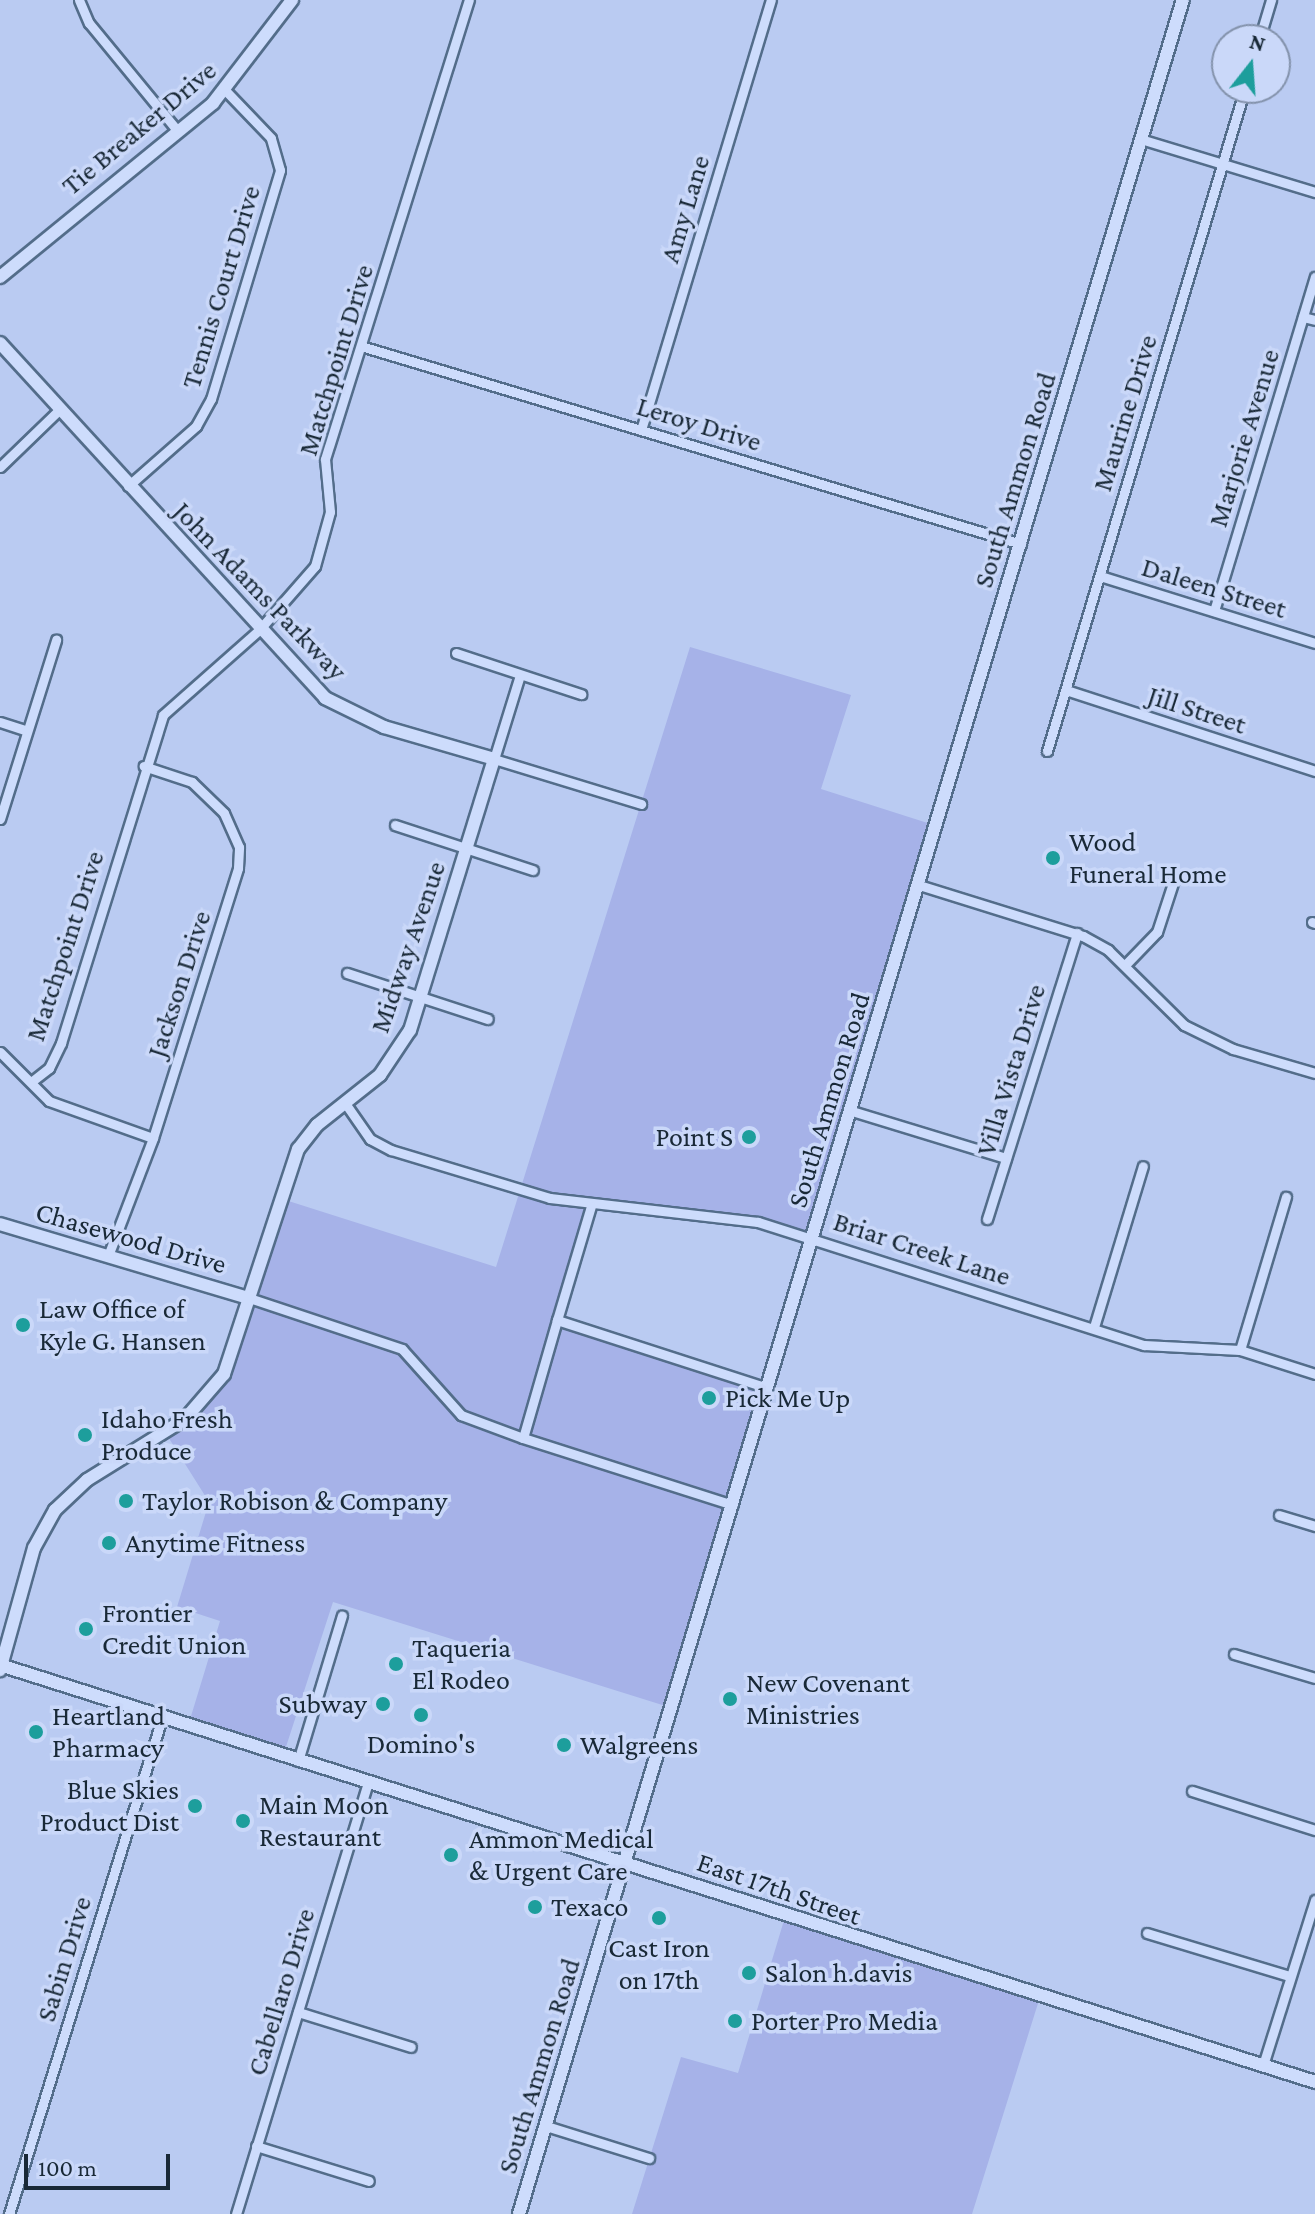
<!DOCTYPE html>
<style>
body{margin:0}
#map{position:relative;width:1315px;height:2214px;overflow:hidden;background:#bacbf2;font-family:"Crimson Pro",serif}
div>[style]{position:absolute}
[style*='--x']{left:calc(var(--x)*1px);top:calc(var(--y)*1px);width:calc(var(--w)*1px);rotate:calc(var(--a)*1deg)}
.farmland>*{inset:0;background:#a6b2e8}
.roads{filter:drop-shadow(2px 0 #536d8a) drop-shadow(-2px 0 #536d8a) drop-shadow(0 2px #536d8a) drop-shadow(0 -2px #536d8a)}
.street>*{height:9px;margin:-4.5px;padding:0 4.5px;transform-origin:4.5px;border-radius:4.5px;background:#cddcfc}
.secondary>*{height:12px;margin:-6px;padding:0 6px;transform-origin:6px;border-radius:6px;background:#cddcfc}
.dots>*{width:22px;height:22px;translate:-50% -50%;box-sizing:border-box;border:4px solid #cad8f9;border-radius:50%}
span{translate:-50% -50%;white-space:nowrap;text-align:center;line-height:1.15;-webkit-text-stroke:7px #cad8f9;paint-order:stroke}
.street-label{font-size:28px;color:#192937}
.poi-label{font-size:28px;color:#192937}
.left{translate:0 -50%;text-align:left}
.right{translate:-100% -50%;text-align:right}
.north{position:absolute;left:1211px;top:24px;width:80px;height:80px;box-sizing:border-box;background:#cad8f9;border:2px solid #8392ab;border-radius:50%;rotate:17deg;font-size:22px;font-weight:700;line-height:32px;text-align:center;color:#192937}
.north::after{content:'';display:block;margin:auto;width:28px;height:36px;background:#1d9e9c;clip-path:polygon(50% 0,100% 100%,50% 72%,0 100%)}
.scale{position:absolute;left:24px;top:2154px;width:146px;height:36px;box-sizing:border-box;border:4px solid #192937;border-top:0;padding-left:10px;font-size:24px;line-height:28px;white-space:nowrap;color:#192937;-webkit-text-stroke:6px #cad8f9;paint-order:stroke}
</style>
<div id="map">
<div class="farmland">
<i style="clip-path:polygon(690px 647px,851px 695px,821px 789px,937px 826px,813px 1237px,758px 1222px,588px 1205px,550px 1321px,767px 1388px,672px 1708px,333px 1602px,283px 1756px,188px 1726px,220px 1621px,177px 1607px,209px 1502px,165px 1432px,224px 1374px,279px 1198px,496px 1267px)"></i>
<i style="clip-path:polygon(785px 1917px,1040px 1997px,972px 2214px,632px 2214px,681px 2057px,738px 2073px)"></i>
</div>
<div class="roads">
<div class="street">
<i style="--x:79;--y:0;--w:25;--a:67"></i>
<i style="--x:89;--y:23;--w:137;--a:50.6"></i>
<i style="--x:1259;--y:40;--w:42;--a:-73.3"></i>
<i style="--x:1144;--y:140;--w:179;--a:16.9"></i>
<i style="--x:1303;--y:317;--w:12;--a:14"></i>
<i style="--x:364;--y:347;--w:686;--a:16.69"></i>
<i style="--x:641;--y:430;--w:449;--a:-73.2"></i>
<i style="--x:0;--y:467;--w:83;--a:-44"></i>
<i style="--x:128;--y:486;--w:91;--a:-41.4"></i>
<i style="--x:196;--y:426;--w:31;--a:-61"></i>
<i style="--x:211;--y:399;--w:239;--a:-73.2"></i>
<i style="--x:280;--y:170;--w:33;--a:-106"></i>
<i style="--x:271;--y:138;--w:66;--a:-133.8"></i>
<i style="--x:1100;--y:576;--w:225;--a:17.3"></i>
<i style="--x:1214;--y:611;--w:349;--a:-73.2"></i>
<i style="--x:456;--y:653;--w:132;--a:18.2"></i>
<i style="--x:520;--y:675;--w:88;--a:107.2"></i>
<i style="--x:494;--y:759;--w:154;--a:17"></i>
<i style="--x:1066;--y:690;--w:262;--a:18"></i>
<i style="--x:0;--y:722;--w:28;--a:18"></i>
<i style="--x:1047;--y:751;--w:692;--a:-73.37"></i>
<i style="--x:0;--y:819;--w:188;--a:-72.6"></i>
<i style="--x:395;--y:825;--w:145;--a:18.1"></i>
<i style="--x:919;--y:885;--w:172;--a:17.3"></i>
<i style="--x:1083;--y:936;--w:29;--a:29"></i>
<i style="--x:1108;--y:950;--w:107;--a:44.6"></i>
<i style="--x:1184;--y:1025;--w:55;--a:26.1"></i>
<i style="--x:1233;--y:1049;--w:85;--a:16.3"></i>
<i style="--x:1312;--y:922;--w:3;--a:18"></i>
<i style="--x:1125;--y:965;--w:46;--a:-45.9"></i>
<i style="--x:1157;--y:932;--w:55;--a:-71.9"></i>
<i style="--x:347;--y:973;--w:148;--a:18.1"></i>
<i style="--x:0;--y:1052;--w:69;--a:45"></i>
<i style="--x:49;--y:1101;--w:110;--a:19.6"></i>
<i style="--x:31;--y:1082;--w:23;--a:-38"></i>
<i style="--x:49;--y:1068;--w:28;--a:-64"></i>
<i style="--x:61;--y:1043;--w:343;--a:-72.7"></i>
<i style="--x:163;--y:715;--w:128;--a:-41.5"></i>
<i style="--x:259;--y:630;--w:85;--a:-48.8"></i>
<i style="--x:315;--y:566;--w:56;--a:-74.5"></i>
<i style="--x:330;--y:512;--w:53;--a:-95.4"></i>
<i style="--x:325;--y:459;--w:481;--a:-72.6"></i>
<i style="--x:345;--y:1103;--w:44;--a:55.2"></i>
<i style="--x:370;--y:1139;--w:24;--a:28"></i>
<i style="--x:391;--y:1150;--w:166;--a:16.8"></i>
<i style="--x:550;--y:1198;--w:209;--a:6.6"></i>
<i style="--x:758;--y:1222;--w:405;--a:17.7"></i>
<i style="--x:1144;--y:1345;--w:96;--a:3"></i>
<i style="--x:1240;--y:1350;--w:79;--a:17.7"></i>
<i style="--x:852;--y:1111;--w:161;--a:17"></i>
<i style="--x:591;--y:1206;--w:119;--a:106.6"></i>
<i style="--x:557;--y:1320;--w:221;--a:17.9"></i>
<i style="--x:987;--y:1219;--w:300;--a:-72.5"></i>
<i style="--x:108;--y:1256;--w:126;--a:-69.1"></i>
<i style="--x:153;--y:1138;--w:283;--a:-72.5"></i>
<i style="--x:238;--y:868;--w:21;--a:-87"></i>
<i style="--x:239;--y:847;--w:37;--a:-114"></i>
<i style="--x:224;--y:813;--w:45;--a:-135.9"></i>
<i style="--x:192;--y:782;--w:51;--a:-161.6"></i>
<i style="--x:249;--y:1298;--w:161;--a:18.4"></i>
<i style="--x:402;--y:1349;--w:89;--a:48.2"></i>
<i style="--x:461;--y:1415;--w:66;--a:20.4"></i>
<i style="--x:523;--y:1438;--w:123;--a:-73.9"></i>
<i style="--x:1094;--y:1327;--w:168;--a:-73.1"></i>
<i style="--x:1240;--y:1350;--w:160;--a:-73.3"></i>
<i style="--x:523;--y:1438;--w:220;--a:17.7"></i>
<i style="--x:1279;--y:1515;--w:38;--a:17"></i>
<i style="--x:1234;--y:1654;--w:84;--a:16.5"></i>
<i style="--x:298;--y:1761;--w:152;--a:-73.2"></i>
<i style="--x:1192;--y:1791;--w:129;--a:17.6"></i>
<i style="--x:1147;--y:1933;--w:148;--a:16.8"></i>
<i style="--x:298;--y:2012;--w:118;--a:17.2"></i>
<i style="--x:1263;--y:2065;--w:173;--a:-72.5"></i>
<i style="--x:546;--y:2126;--w:108;--a:17.3"></i>
<i style="--x:256;--y:2146;--w:118;--a:17.2"></i>
<i style="--x:9;--y:2214;--w:519;--a:-72.86"></i>
<i style="--x:236;--y:2214;--w:451;--a:-73"></i>
</div>
<div class="secondary">
<i style="--x:0;--y:277;--w:275;--a:-39.2"></i>
<i style="--x:213;--y:103;--w:130;--a:-52.5"></i>
<i style="--x:0;--y:343;--w:481;--a:47.5"></i>
<i style="--x:325;--y:698;--w:66;--a:26.2"></i>
<i style="--x:384;--y:727;--w:115;--a:16.2"></i>
<i style="--x:494;--y:759;--w:284;--a:107.2"></i>
<i style="--x:410;--y:1030;--w:54;--a:123.7"></i>
<i style="--x:380;--y:1075;--w:80;--a:141.6"></i>
<i style="--x:317;--y:1125;--w:31;--a:128"></i>
<i style="--x:298;--y:1149;--w:237;--a:108.2"></i>
<i style="--x:224;--y:1374;--w:60;--a:130.9"></i>
<i style="--x:185;--y:1419;--w:115;--a:148.1"></i>
<i style="--x:87;--y:1480;--w:44;--a:136.8"></i>
<i style="--x:55;--y:1510;--w:43;--a:118.9"></i>
<i style="--x:34;--y:1548;--w:127;--a:105.6"></i>
<i style="--x:0;--y:1224;--w:260;--a:16.6"></i>
<i style="--x:0;--y:1665;--w:1380;--a:17.59"></i>
<i style="--x:519;--y:2214;--w:2311;--a:-73.31"></i>
</div>
</div>
<div class="dots">
<i style="left:1053px;top:858px;background:#1d9e9c"></i>
<i style="left:749px;top:1137px;background:#1d9e9c"></i>
<i style="left:23px;top:1325px;background:#1d9e9c"></i>
<i style="left:709px;top:1398px;background:#1d9e9c"></i>
<i style="left:85px;top:1435px;background:#1d9e9c"></i>
<i style="left:126px;top:1501px;background:#1d9e9c"></i>
<i style="left:109px;top:1543px;background:#1d9e9c"></i>
<i style="left:86px;top:1629px;background:#1d9e9c"></i>
<i style="left:396px;top:1664px;background:#1d9e9c"></i>
<i style="left:730px;top:1699px;background:#1d9e9c"></i>
<i style="left:383px;top:1704px;background:#1d9e9c"></i>
<i style="left:421px;top:1715px;background:#1d9e9c"></i>
<i style="left:36px;top:1732px;background:#1d9e9c"></i>
<i style="left:564px;top:1745px;background:#1d9e9c"></i>
<i style="left:195px;top:1806px;background:#1d9e9c"></i>
<i style="left:243px;top:1821px;background:#1d9e9c"></i>
<i style="left:451px;top:1855px;background:#1d9e9c"></i>
<i style="left:535px;top:1907px;background:#1d9e9c"></i>
<i style="left:659px;top:1918px;background:#1d9e9c"></i>
<i style="left:749px;top:1973px;background:#1d9e9c"></i>
<i style="left:735px;top:2021px;background:#1d9e9c"></i>
</div>
<div class="street-label">
<span style="left:139px;top:128px;rotate:-40deg">Tie Breaker Drive</span>
<span style="left:685px;top:209px;rotate:-73deg">Amy Lane</span>
<span style="left:221px;top:287px;rotate:-73deg">Tennis Court Drive</span>
<span style="left:336px;top:360px;rotate:-73deg">Matchpoint Drive</span>
<span style="left:1125px;top:413px;rotate:-73deg">Maurine Drive</span>
<span style="left:699px;top:424px;rotate:17deg">Leroy Drive</span>
<span style="left:1244px;top:438px;rotate:-73deg">Marjorie Avenue</span>
<span style="left:1015px;top:480px;rotate:-73deg">South Ammon Road</span>
<span style="left:1214px;top:588px;rotate:17deg">Daleen Street</span>
<span style="left:260px;top:591px;rotate:46deg">John Adams Parkway</span>
<span style="left:1197px;top:710px;rotate:18deg">Jill Street</span>
<span style="left:65px;top:946px;rotate:-72deg">Matchpoint Drive</span>
<span style="left:408px;top:947px;rotate:-71deg">Midway Avenue</span>
<span style="left:179px;top:984px;rotate:-72deg">Jackson Drive</span>
<span style="left:1011px;top:1070px;rotate:-73deg">Villa Vista Drive</span>
<span style="left:829px;top:1100px;rotate:-73deg">South Ammon Road</span>
<span style="left:131px;top:1238px;rotate:16deg">Chasewood Drive</span>
<span style="left:922px;top:1249px;rotate:18deg">Briar Creek Lane</span>
<span style="left:779px;top:1889px;rotate:19deg">East 17th Street</span>
<span style="left:64px;top:1959px;rotate:-73deg">Sabin Drive</span>
<span style="left:281px;top:1992px;rotate:-73deg">Cabellaro Drive</span>
<span style="left:539px;top:2066px;rotate:-73deg">South Ammon Road</span>
</div>
<div class="poi-label">
<span class="left" style="left:1069px;top:858px">Wood<br>Funeral Home</span>
<span class="right" style="left:733px;top:1137px">Point S</span>
<span class="left" style="left:39px;top:1325px">Law Office of<br>Kyle G. Hansen</span>
<span class="left" style="left:725px;top:1398px">Pick Me Up</span>
<span class="left" style="left:101px;top:1435px">Idaho Fresh<br>Produce</span>
<span class="left" style="left:142px;top:1501px">Taylor Robison &amp; Company</span>
<span class="left" style="left:125px;top:1543px">Anytime Fitness</span>
<span class="left" style="left:102px;top:1629px">Frontier<br>Credit Union</span>
<span class="left" style="left:412px;top:1664px">Taqueria<br>El Rodeo</span>
<span class="left" style="left:746px;top:1699px">New Covenant<br>Ministries</span>
<span class="right" style="left:367px;top:1704px">Subway</span>
<span class="left" style="left:52px;top:1732px">Heartland<br>Pharmacy</span>
<span style="left:421px;top:1744px">Domino's</span>
<span class="left" style="left:580px;top:1745px">Walgreens</span>
<span class="right" style="left:179px;top:1806px">Blue Skies<br>Product Dist</span>
<span class="left" style="left:259px;top:1821px">Main Moon<br>Restaurant</span>
<span class="left" style="left:469px;top:1855px">Ammon Medical<br>&amp; Urgent Care</span>
<span class="left" style="left:551px;top:1907px">Texaco</span>
<span style="left:659px;top:1964px">Cast Iron<br>on 17th</span>
<span class="left" style="left:765px;top:1973px">Salon h.davis</span>
<span class="left" style="left:751px;top:2021px">Porter Pro Media</span>
</div>
<div class="north">N</div>
<div class="scale">100 m</div>
</div>
